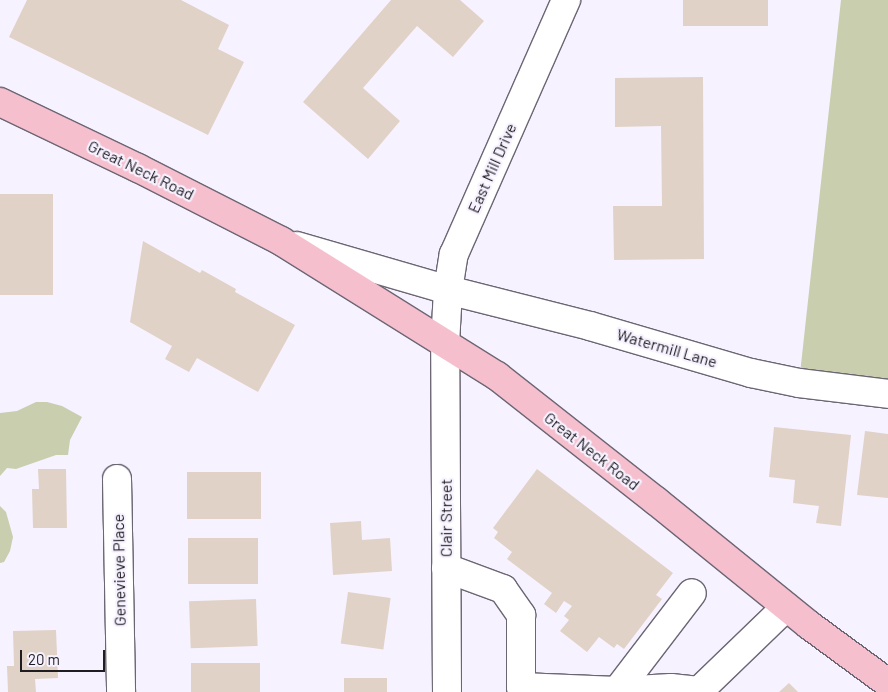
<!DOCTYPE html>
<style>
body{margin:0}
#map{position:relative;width:888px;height:692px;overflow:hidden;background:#f7f2ff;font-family:Barlow,sans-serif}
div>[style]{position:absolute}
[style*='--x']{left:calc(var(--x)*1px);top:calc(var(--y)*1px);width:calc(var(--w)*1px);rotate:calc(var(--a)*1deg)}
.green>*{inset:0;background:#c8ceae}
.building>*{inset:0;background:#e0d2c7;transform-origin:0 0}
.roads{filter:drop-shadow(1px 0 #6c6673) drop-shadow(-1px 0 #6c6673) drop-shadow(0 1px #6c6673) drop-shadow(0 -1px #6c6673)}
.minor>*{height:28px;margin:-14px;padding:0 14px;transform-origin:14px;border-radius:14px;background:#fff}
.major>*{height:28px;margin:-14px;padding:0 14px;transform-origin:14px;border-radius:14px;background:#f6bfce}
span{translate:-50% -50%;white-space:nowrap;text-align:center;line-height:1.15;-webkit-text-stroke:4.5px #f7f2ff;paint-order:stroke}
.street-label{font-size:16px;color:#1f1d22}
.scale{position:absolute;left:20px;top:650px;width:85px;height:22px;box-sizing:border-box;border:2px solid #1f1d22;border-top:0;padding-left:6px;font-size:15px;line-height:18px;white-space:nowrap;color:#1f1d22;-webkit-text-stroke:4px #f7f2ff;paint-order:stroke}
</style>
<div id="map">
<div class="green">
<i style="clip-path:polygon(841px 0,888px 0,888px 394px,799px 383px)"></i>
<i style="clip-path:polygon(36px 402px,47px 402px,62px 406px,82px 417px,70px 440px,68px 455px,56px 455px,16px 469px,7px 468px,0 476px,0 413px,17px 411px)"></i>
<i style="clip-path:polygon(0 506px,6px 512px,13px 537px,10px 551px,4px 562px,0 563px)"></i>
</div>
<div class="building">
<i style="clip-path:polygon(27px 0,181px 0,229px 25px,218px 49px,244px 62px,208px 135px,9px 37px)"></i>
<i style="clip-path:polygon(391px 0,460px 0,484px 21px,453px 57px,417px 26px,363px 88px,400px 121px,368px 159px,303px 102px)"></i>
<i style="left:683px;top:0;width:85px;height:26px"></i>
<i style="clip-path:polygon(703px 77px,704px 259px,614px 260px,613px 206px,662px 206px,661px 126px,615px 127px,615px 78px)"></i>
<i style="left:0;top:194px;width:53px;height:101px"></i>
<i style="clip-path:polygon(143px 241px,200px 273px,202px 270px,236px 289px,235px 292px,295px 325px,258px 392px,197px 358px,189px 372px,165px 359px,172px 346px,130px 322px)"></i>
<i style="clip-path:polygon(774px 427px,851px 435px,841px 526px,816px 523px,819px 506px,793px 503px,795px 480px,769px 477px)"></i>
<i style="clip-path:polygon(865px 431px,888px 434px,888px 498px,857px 495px)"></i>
<i style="clip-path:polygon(38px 469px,66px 469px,67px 528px,33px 528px,32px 489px,39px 489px)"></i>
<i style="clip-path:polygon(537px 469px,673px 573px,656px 595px,662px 599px,624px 649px,617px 644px,614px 648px,599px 637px,587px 652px,560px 631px,569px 620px,564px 616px,572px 606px,564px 601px,556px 613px,544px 604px,552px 593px,507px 559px,512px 552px,494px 538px,498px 532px,493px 528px)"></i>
<i style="left:261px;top:472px;width:47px;height:74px;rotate:90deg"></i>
<i style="clip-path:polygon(361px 521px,362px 540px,390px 538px,392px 571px,333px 575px,330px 523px)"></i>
<i style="left:188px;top:538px;width:70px;height:46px"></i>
<i style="left:348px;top:592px;width:43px;height:52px;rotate:8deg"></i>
<i style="left:256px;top:599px;width:47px;height:67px;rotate:88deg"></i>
<i style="clip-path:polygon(56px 630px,58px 678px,35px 679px,36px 692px,8px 692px,7px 666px,14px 666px,13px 631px)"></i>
<i style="left:191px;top:663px;width:69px;height:29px"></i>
<i style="left:387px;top:678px;width:14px;height:43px;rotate:90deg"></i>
<i style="clip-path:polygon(789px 683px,798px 692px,779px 692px)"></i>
</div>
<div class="roads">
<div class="minor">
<i style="--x:297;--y:246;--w:157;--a:16.2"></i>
<i style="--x:448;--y:290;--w:146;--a:14.2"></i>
<i style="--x:590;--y:326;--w:168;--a:16.3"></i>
<i style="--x:751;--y:373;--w:49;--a:11.8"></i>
<i style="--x:799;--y:383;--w:90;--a:7"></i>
<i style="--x:117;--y:479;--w:213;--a:88.9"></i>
<i style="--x:446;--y:568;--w:61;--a:20.2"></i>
<i style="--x:503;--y:589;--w:32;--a:55"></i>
<i style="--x:521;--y:615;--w:72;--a:90"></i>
<i style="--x:521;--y:687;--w:96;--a:2.4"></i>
<i style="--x:617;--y:691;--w:54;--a:-3.2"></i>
<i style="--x:671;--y:688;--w:28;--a:6"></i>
<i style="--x:699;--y:691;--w:121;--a:-44"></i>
<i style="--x:617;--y:691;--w:123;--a:-52.6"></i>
<i style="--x:447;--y:692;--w:348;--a:-90.3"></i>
<i style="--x:445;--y:344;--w:54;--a:-86.8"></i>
<i style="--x:448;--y:290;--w:36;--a:-81"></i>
<i style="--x:454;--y:254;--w:278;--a:-66.2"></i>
</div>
<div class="major">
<i style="--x:0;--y:102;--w:153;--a:25.6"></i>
<i style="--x:138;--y:168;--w:161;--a:27"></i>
<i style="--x:281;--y:241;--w:255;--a:32"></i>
<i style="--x:497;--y:376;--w:202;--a:38.2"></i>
<i style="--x:656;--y:501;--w:197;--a:39"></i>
<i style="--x:809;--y:625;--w:98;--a:36.3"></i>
</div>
</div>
<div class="street-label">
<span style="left:492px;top:168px;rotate:-66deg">East Mill Drive</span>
<span style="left:141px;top:170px;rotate:26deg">Great Neck Road</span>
<span style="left:667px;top:348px;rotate:16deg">Watermill Lane</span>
<span style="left:592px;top:451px;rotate:38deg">Great Neck Road</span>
<span style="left:446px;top:518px;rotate:-90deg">Clair Street</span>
<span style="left:119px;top:570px;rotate:-91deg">Genevieve Place</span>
</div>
<div class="scale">20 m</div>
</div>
